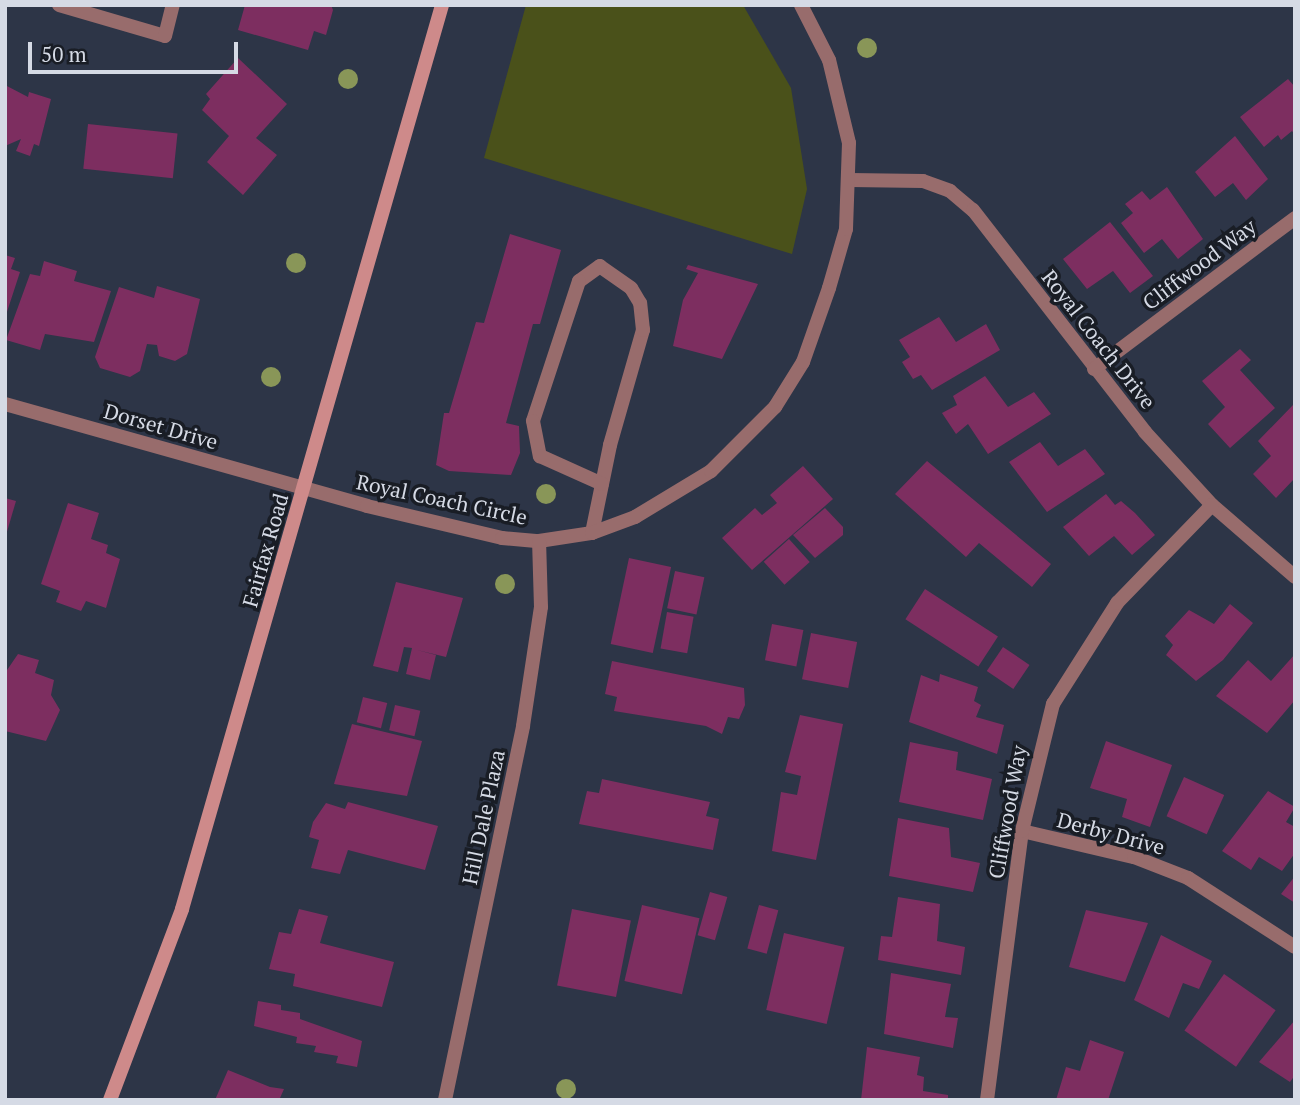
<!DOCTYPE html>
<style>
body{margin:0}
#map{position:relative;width:1300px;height:1105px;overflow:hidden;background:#2d3547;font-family:"PT Serif",serif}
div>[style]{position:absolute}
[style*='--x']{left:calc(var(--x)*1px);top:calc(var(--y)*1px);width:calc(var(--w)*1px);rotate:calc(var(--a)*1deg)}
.green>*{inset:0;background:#4a511a}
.building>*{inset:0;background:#7d2e60;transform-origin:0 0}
.service>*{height:14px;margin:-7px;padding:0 7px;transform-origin:7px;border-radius:7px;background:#986c6c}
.minor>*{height:14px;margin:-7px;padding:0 7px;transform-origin:7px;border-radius:7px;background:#986c6c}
.secondary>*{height:14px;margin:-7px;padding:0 7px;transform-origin:7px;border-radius:7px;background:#ce8a8a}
.trees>*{width:20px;height:20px;margin:-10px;border-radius:50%;background:#899658}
span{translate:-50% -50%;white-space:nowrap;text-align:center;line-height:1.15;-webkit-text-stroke:7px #191d25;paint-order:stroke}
.street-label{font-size:21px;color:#d5dae5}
.frame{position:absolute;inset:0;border:7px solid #d5dae5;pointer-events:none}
.scale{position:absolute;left:28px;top:42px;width:210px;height:32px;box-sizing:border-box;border:4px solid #d5dae5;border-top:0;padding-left:9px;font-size:21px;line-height:24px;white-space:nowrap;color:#d5dae5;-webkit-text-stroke:5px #191d25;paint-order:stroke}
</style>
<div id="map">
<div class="green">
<i style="clip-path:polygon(526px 5px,743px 5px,791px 88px,807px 189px,792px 254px,484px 158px)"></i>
</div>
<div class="building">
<i style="clip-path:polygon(245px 5px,331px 5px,333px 10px,326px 35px,314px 31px,308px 50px,238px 30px)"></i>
<i style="clip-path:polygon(238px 58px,287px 104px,256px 138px,277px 155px,243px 195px,207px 162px,229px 136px,202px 110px,210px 99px,206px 94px)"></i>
<i style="clip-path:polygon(1288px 79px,1295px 87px,1295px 135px,1292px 131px,1281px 140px,1278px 135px,1264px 147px,1240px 117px)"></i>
<i style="clip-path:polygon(5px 85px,28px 97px,29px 92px,51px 99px,39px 146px,34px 144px,30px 156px,16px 151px,21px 139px,5px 146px)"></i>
<i style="left:88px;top:124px;width:90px;height:45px;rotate:6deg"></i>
<i style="clip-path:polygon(1235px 136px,1268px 179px,1246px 200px,1233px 183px,1215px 197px,1195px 172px)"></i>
<i style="clip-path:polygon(1167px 187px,1203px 239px,1178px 259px,1162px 239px,1144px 253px,1121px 223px,1133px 213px,1125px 204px,1142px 191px,1150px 200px)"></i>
<i style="clip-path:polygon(1110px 222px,1153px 276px,1130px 293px,1113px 271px,1087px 289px,1063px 259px)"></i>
<i style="clip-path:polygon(510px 234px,561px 250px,540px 324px,533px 324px,506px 423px,519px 426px,520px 453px,511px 475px,449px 471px,436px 465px,444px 413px,449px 413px,476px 322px,484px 323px)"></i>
<i style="clip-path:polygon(5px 255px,15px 258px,11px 269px,20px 272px,5px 318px)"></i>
<i style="clip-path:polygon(44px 261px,77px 271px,74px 281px,111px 291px,94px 342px,45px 334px,40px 350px,6px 340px,30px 274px,40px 276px)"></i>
<i style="clip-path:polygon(688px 265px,758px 284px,722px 359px,673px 346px,683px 300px,698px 273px,686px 269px)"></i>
<i style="clip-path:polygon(157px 286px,200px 299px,187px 354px,175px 361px,159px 356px,157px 345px,147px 344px,140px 371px,130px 377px,100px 368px,95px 357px,119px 287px,154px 298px)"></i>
<i style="clip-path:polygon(939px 317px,956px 342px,986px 324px,1000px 350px,932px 390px,921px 375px,913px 379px,902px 362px,910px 357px,899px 340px)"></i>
<i style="clip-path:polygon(1240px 349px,1251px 360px,1240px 370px,1275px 408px,1230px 448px,1208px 424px,1225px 407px,1202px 381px)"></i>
<i style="clip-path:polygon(985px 376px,1008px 407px,1034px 392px,1051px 414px,988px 454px,968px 424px,956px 434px,942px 413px,957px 405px,953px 396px)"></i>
<i style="clip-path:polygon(1293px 405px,1295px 478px,1276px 498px,1253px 474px,1271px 456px,1258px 441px)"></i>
<i style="clip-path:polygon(1040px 442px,1058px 466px,1085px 449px,1105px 474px,1047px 512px,1009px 462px)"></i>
<i style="clip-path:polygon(927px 461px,1051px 564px,1032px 587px,979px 543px,966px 557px,895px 494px)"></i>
<i style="clip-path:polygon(803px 466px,833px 499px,752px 570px,722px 538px,755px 508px,762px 515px,777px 503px,770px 495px)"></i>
<i style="clip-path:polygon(1106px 494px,1115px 505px,1121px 501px,1135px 513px,1155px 535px,1132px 555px,1114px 536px,1089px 556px,1063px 527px)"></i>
<i style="clip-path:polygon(5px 498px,16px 501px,6px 535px,5px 535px)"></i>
<i style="clip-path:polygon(68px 503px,99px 513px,91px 539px,108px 545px,106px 553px,120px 559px,106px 608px,86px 601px,81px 611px,56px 602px,60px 591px,41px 584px)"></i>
<i style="clip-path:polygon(825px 508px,843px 527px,843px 535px,815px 558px,793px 535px)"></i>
<i style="left:789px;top:539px;width:31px;height:34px;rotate:48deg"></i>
<i style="left:629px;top:558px;width:43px;height:88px;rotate:12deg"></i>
<i style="left:675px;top:571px;width:30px;height:38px;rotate:12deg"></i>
<i style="clip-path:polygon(396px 582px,463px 598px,446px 657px,417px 650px,436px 655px,430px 680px,406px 674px,412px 648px,404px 647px,398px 672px,373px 666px)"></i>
<i style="left:925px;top:589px;width:87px;height:36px;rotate:33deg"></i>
<i style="clip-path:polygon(1230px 604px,1253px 623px,1223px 660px,1196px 681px,1166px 655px,1173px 645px,1165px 636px,1189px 610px,1214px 624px)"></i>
<i style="left:667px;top:612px;width:27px;height:37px;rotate:10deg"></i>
<i style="left:772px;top:624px;width:32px;height:37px;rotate:11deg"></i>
<i style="left:811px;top:633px;width:47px;height:47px;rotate:11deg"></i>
<i style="left:1003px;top:647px;width:32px;height:29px;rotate:34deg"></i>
<i style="clip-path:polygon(18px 654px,39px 660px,35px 673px,54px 680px,51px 695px,60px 710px,46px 741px,5px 731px,5px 673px)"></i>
<i style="clip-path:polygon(1295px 654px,1295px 700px,1267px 733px,1216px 696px,1248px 660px,1271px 681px)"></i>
<i style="clip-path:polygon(612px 661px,744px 688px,745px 705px,739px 719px,728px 717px,722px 734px,706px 726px,614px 711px,617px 697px,605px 694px)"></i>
<i style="clip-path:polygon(940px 674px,978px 687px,974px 701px,981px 705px,976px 717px,1004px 725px,997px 754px,909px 722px,921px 675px,939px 682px)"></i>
<i style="left:363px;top:697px;width:25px;height:26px;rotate:14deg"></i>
<i style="left:395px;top:705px;width:26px;height:26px;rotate:13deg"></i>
<i style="clip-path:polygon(800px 715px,843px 724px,816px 860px,772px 851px,781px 792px,797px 795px,801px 776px,785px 772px)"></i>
<i style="clip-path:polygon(352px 724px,422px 741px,407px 796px,334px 784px)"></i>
<i style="clip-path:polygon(1106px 741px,1172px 765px,1150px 827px,1122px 817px,1127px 799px,1090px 788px)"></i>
<i style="clip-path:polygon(910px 742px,958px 752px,956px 770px,992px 779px,983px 820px,899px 802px)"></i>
<i style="left:1184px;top:777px;width:44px;height:43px;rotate:24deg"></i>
<i style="clip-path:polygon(602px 779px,710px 802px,706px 816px,719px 819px,713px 850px,579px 824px,587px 791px,599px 793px)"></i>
<i style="clip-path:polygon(1268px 791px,1295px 807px,1286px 822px,1295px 827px,1295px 853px,1282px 871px,1259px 857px,1251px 870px,1222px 851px)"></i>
<i style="clip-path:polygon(348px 802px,438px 826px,425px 870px,348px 850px,340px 874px,311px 868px,319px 840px,309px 837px,313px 822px,326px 803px,345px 809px)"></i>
<i style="clip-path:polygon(898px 818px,949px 828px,951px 857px,980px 863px,973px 892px,889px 876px)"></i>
<i style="clip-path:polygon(1295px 876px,1295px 903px,1281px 894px)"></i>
<i style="left:710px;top:892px;width:18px;height:45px;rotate:16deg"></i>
<i style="clip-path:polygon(898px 897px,940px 904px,937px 941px,965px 947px,961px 975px,878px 960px,881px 936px,892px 937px)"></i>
<i style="left:642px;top:905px;width:59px;height:78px;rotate:13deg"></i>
<i style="left:759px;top:905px;width:20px;height:45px;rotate:15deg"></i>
<i style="clip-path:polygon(299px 909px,328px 916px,320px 943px,394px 962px,382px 1007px,293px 986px,295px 974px,269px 969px,279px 932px,291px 934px)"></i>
<i style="left:572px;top:909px;width:60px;height:78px;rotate:11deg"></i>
<i style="clip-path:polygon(1086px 910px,1148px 923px,1125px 982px,1069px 967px)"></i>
<i style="left:784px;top:933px;width:62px;height:79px;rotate:13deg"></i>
<i style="clip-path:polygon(1161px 935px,1212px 961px,1199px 989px,1183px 983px,1169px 1018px,1134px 1000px)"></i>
<i style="clip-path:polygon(891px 973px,951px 984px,945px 1017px,958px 1018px,953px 1048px,884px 1034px)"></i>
<i style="left:1224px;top:974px;width:63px;height:69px;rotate:35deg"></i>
<i style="clip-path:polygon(258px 1001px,281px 1005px,281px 1010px,300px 1013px,300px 1019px,362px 1041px,357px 1067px,336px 1063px,338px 1056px,314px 1052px,316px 1046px,296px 1043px,297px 1037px,254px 1026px)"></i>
<i style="clip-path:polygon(1295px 1020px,1295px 1075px,1290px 1082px,1259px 1062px)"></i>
<i style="clip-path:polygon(1090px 1040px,1124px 1052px,1108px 1100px,1056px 1100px,1066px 1067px,1080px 1071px)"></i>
<i style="clip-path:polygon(867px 1047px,920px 1057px,917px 1075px,924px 1077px,923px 1091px,948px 1095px,948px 1100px,861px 1100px)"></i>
<i style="clip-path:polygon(228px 1070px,270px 1087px,284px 1089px,280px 1098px,269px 1100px,215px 1100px)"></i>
</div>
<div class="service">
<i style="--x:592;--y:533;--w:90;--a:-78.4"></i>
<i style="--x:610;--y:445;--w:120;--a:-74"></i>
<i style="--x:643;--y:330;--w:27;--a:-96"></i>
<i style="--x:640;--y:303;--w:17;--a:-121"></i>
<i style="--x:631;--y:288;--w:38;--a:-145"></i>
<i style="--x:600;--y:266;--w:26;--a:144"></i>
<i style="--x:579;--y:281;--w:147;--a:108.2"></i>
<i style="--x:533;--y:421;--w:36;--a:79"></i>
<i style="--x:540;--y:456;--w:68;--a:24.3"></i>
</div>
<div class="minor">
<i style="--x:59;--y:5;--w:110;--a:16.3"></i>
<i style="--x:165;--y:36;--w:32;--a:-76"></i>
<i style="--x:850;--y:180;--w:73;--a:0.8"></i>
<i style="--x:923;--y:181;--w:29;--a:20"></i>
<i style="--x:950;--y:191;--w:30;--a:40"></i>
<i style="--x:973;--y:210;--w:281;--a:52.2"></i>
<i style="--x:1145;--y:432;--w:99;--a:47.5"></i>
<i style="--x:1212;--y:505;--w:110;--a:40.9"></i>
<i style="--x:1094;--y:369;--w:251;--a:-36.9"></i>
<i style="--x:5;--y:404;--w:376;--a:15.7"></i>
<i style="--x:367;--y:506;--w:139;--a:13.3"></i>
<i style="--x:502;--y:538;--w:37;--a:5"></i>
<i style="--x:539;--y:541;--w:54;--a:-8.6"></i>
<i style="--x:592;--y:533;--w:46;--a:-20.4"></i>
<i style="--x:635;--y:517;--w:89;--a:-31.2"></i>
<i style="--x:711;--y:471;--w:91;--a:-45"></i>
<i style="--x:775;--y:407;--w:53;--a:-58.1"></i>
<i style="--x:803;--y:362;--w:78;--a:-70.6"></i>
<i style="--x:829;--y:288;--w:61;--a:-73.9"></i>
<i style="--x:846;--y:229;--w:86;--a:-88"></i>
<i style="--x:849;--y:143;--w:85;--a:-103.5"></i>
<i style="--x:829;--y:60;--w:62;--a:-117"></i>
<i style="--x:1022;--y:831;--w:115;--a:13.1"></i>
<i style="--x:1134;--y:857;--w:58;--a:21.3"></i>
<i style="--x:1188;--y:878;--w:127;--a:32.8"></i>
<i style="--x:445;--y:1100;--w:382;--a:-78.2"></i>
<i style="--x:523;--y:726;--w:120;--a:-81.4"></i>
<i style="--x:541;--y:607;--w:66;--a:-91.7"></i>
<i style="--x:987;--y:1100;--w:271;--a:-82.6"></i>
<i style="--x:1022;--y:831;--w:131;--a:-76.3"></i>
<i style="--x:1053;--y:704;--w:120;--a:-57.6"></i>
<i style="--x:1117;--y:603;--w:136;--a:-45.9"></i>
</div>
<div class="secondary">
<i style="--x:110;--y:1100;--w:204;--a:-69.3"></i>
<i style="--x:182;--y:909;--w:941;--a:-73.95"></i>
</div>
<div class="trees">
<i style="left:867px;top:48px"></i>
<i style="left:348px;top:79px"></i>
<i style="left:296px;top:263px"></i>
<i style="left:271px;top:377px"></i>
<i style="left:546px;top:494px"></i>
<i style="left:505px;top:584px"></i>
<i style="left:566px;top:1089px"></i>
</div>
<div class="street-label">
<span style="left:1199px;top:264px;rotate:-37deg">Cliffwood Way</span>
<span style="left:1099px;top:339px;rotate:52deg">Royal Coach Drive</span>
<span style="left:161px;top:426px;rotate:16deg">Dorset Drive</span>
<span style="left:442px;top:499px;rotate:12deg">Royal Coach Circle</span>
<span style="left:265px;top:550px;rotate:-74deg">Fairfax Road</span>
<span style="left:1007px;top:812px;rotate:-80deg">Cliffwood Way</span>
<span style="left:483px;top:817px;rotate:-78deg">Hill Dale Plaza</span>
<span style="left:1111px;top:833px;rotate:15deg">Derby Drive</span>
</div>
<div class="frame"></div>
<div class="scale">50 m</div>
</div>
